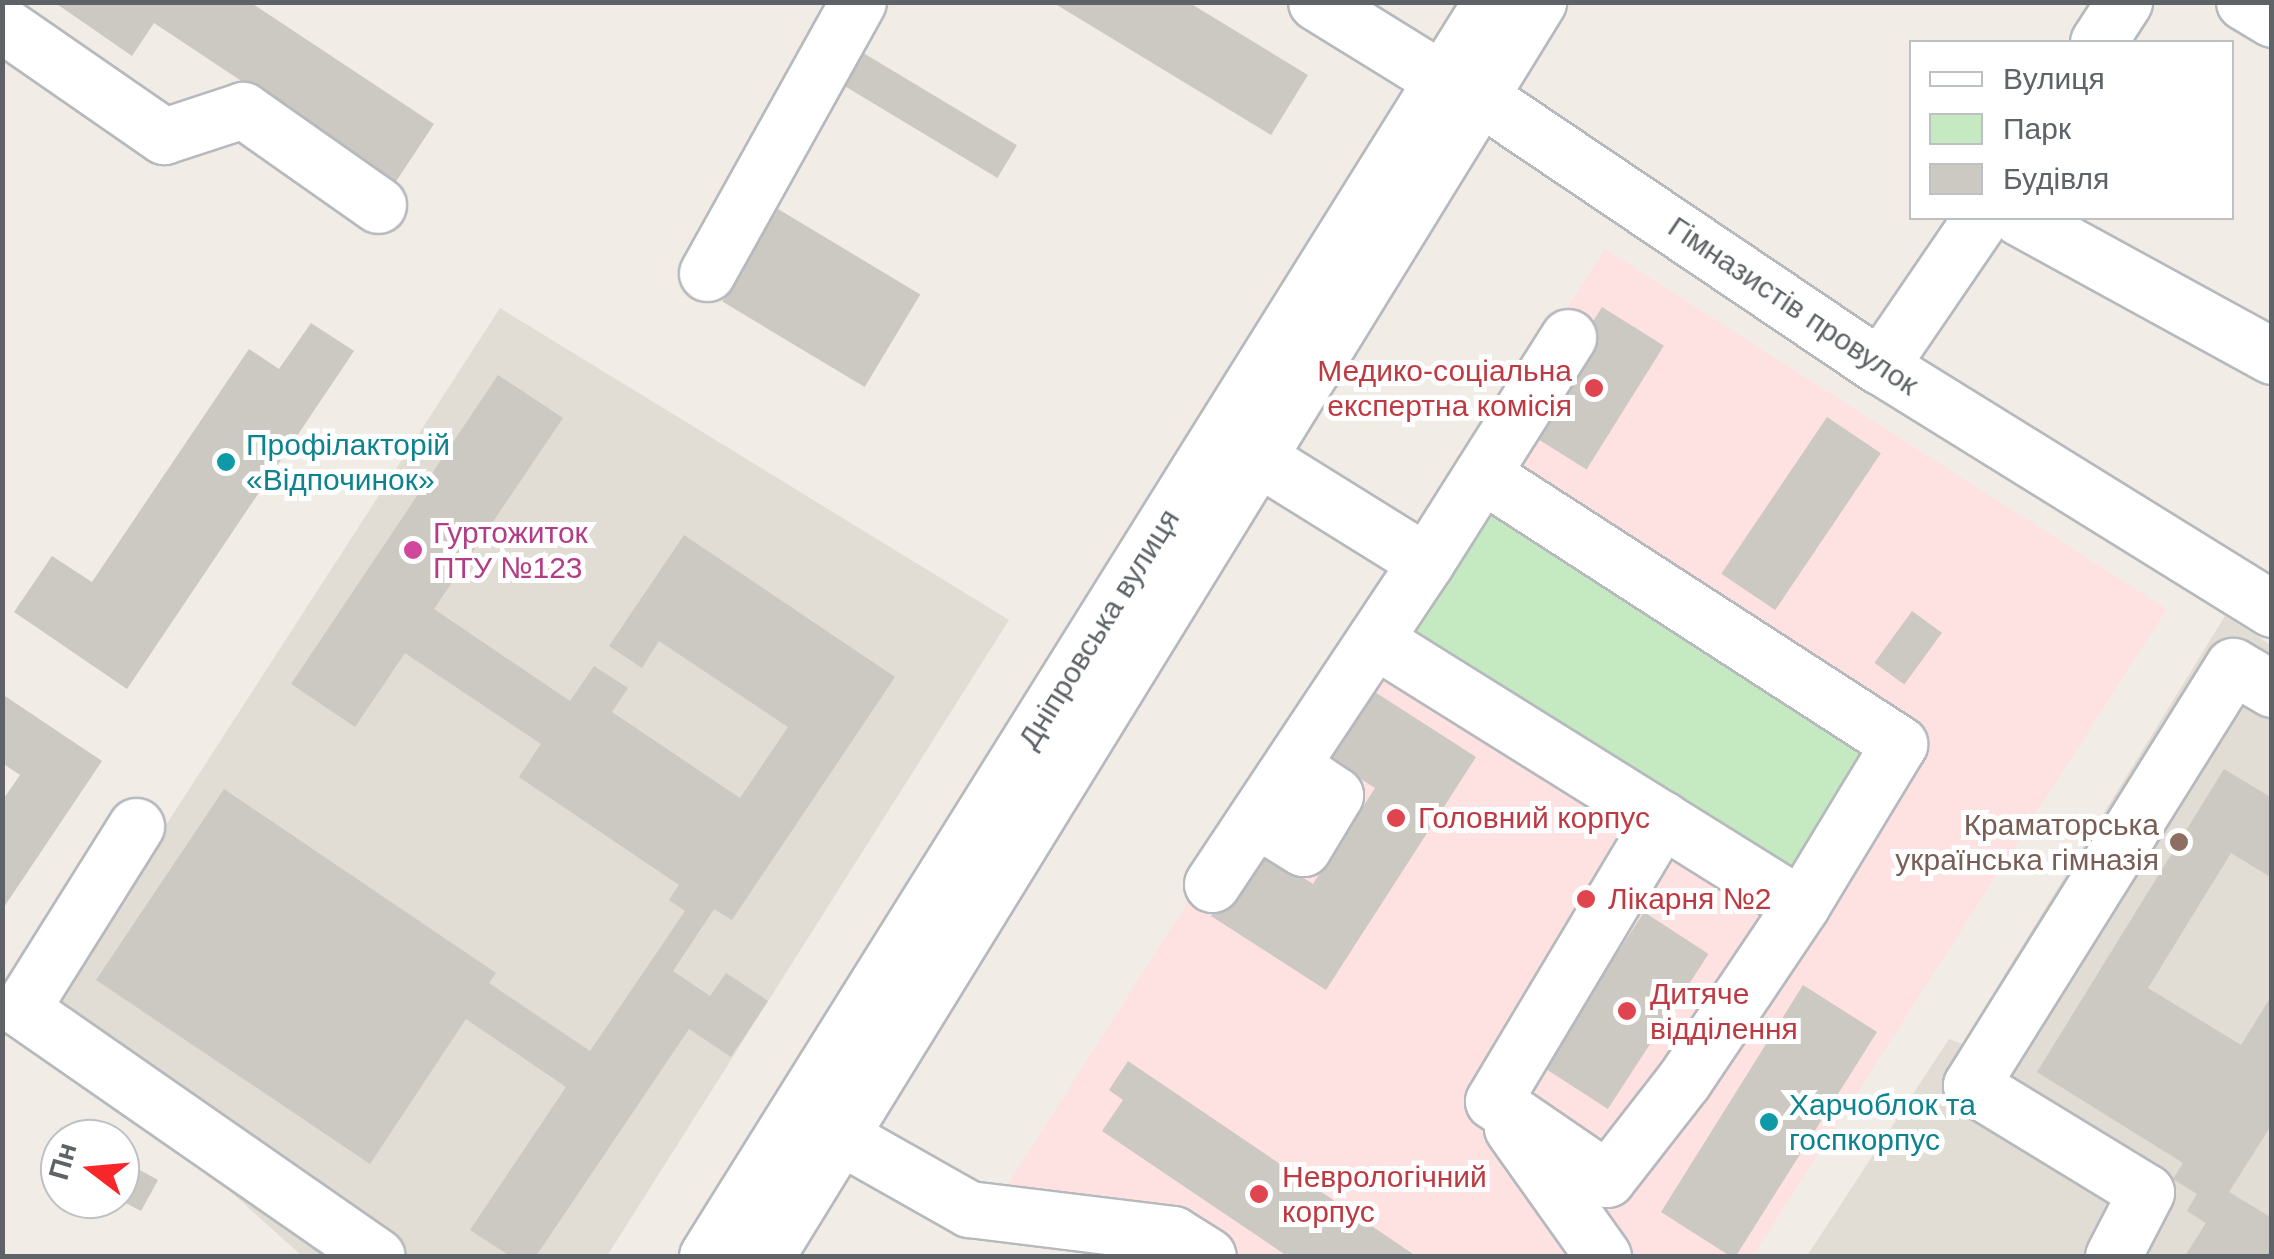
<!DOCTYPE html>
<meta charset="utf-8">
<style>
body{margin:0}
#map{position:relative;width:2274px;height:1259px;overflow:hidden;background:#f1ede6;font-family:Helvetica,sans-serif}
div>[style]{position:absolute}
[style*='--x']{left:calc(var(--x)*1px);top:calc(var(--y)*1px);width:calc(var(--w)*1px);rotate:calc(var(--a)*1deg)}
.education>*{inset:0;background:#e1dcd4}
.medical>*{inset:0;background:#fee2e2}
.green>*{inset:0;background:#c5eac1;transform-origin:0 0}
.building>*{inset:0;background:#ccc8c2;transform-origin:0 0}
.roads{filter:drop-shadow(2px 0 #b6b9bd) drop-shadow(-2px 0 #b6b9bd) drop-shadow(0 2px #b6b9bd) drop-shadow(0 -2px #b6b9bd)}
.minor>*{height:55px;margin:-27.5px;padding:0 27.5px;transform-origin:27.5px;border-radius:27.5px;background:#fff}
.dots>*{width:28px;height:28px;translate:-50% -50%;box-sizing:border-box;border:5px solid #fff;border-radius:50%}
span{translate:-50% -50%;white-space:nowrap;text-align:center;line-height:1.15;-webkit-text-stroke:10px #fff;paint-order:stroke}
.street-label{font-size:30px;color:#5d6367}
.health-label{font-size:30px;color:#be3a42}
.right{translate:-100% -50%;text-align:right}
.left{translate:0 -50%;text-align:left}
.culture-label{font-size:30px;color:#0d838f}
.hotel-label{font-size:30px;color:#b23c85}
.education-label{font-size:30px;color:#785e54}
.frame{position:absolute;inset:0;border:5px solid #5d6367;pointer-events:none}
.legend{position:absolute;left:1909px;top:40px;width:325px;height:180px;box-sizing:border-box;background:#fff;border:2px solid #bec1c2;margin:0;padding:12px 18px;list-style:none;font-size:30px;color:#5d6367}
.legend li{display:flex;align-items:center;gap:20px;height:50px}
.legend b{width:50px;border:2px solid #bec1c2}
.north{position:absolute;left:40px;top:1119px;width:100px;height:100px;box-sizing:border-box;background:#fff;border:2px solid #bec1c2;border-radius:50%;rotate:286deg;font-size:28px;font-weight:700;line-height:40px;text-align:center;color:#5d6367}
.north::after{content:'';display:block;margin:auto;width:35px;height:45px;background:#f82529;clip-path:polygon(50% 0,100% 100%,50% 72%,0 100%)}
</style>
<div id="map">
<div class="education">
<i style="clip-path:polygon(500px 308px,1009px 620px,607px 1256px,302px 1256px,40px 1020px)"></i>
<i style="clip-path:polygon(2225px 616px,2271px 645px,2271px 1256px,1807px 1256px,1949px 1039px,1962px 1044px)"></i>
</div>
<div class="medical">
<i style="clip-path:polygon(1605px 249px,2167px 609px,1753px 1256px,1108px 1256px,1004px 1190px)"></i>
</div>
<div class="green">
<i style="left:1494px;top:505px;width:454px;height:155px;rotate:32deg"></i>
</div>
<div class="building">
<i style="clip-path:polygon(54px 2px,250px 2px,434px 124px,395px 183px,154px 23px,132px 56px)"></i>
<i style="clip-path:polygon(1052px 2px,1188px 2px,1308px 75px,1271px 135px)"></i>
<i style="left:855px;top:48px;width:189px;height:38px;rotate:31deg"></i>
<i style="left:778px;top:209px;width:166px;height:108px;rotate:31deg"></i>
<i style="left:1602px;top:307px;width:73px;height:146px;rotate:32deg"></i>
<i style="clip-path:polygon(311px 323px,354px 351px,127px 689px,14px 612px,52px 556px,92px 582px,249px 349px,279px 369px)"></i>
<i style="clip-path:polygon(498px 375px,563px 418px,434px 609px,570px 701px,594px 666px,628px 688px,612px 712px,740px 798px,788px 727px,659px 641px,642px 668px,609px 646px,684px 535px,895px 677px,732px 920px,714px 909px,673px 971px,710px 996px,726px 973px,768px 1001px,731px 1057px,689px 1029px,536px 1256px,510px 1256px,470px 1230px,566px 1087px,466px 1019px,370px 1164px,96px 980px,224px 789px,496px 973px,489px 983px,590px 1051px,685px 911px,669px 900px,679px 885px,519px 777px,541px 744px,405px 653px,355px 727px,291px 684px)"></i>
<i style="left:1827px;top:417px;width:65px;height:189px;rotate:34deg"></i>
<i style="left:1912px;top:611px;width:37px;height:64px;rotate:36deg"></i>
<i style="clip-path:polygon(1364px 685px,1476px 757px,1326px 990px,1211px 916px,1256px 847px,1313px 884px,1375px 788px,1320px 753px)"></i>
<i style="clip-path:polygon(2px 694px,102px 761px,2px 910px,2px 801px,20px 775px,2px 763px)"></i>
<i style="clip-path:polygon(2224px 769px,2272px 798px,2272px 878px,2231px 853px,2148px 988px,2241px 1045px,2272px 995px,2272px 1124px,2229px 1192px,2272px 1218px,2272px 1256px,2185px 1256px,2206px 1223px,2187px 1211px,2197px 1194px,2173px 1179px,2183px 1163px,2037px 1072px)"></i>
<i style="left:1644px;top:912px;width:77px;height:185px;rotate:33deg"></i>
<i style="clip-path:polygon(1803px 985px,1877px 1032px,1736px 1256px,1730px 1256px,1661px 1212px)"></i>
<i style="clip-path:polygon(1128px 1061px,1416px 1256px,1287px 1256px,1102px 1131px,1123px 1100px,1109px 1090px)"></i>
<i style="clip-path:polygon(61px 1127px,83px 1139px,60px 1139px,60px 1167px,44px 1158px)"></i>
<i style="clip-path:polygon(120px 1159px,158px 1180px,141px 1211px,120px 1200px)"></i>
</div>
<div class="roads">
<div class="minor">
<i style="--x:1316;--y:2;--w:150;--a:31.7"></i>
<i style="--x:1444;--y:81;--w:38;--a:23"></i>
<i style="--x:1479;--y:96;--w:483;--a:34"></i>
<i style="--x:1880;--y:366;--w:461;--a:31.8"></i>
<i style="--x:2244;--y:2;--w:33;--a:31"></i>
<i style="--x:2;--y:24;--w:197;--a:34.7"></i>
<i style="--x:164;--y:136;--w:83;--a:-18.2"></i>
<i style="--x:243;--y:110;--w:165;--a:35.1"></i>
<i style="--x:2098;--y:42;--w:48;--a:-57"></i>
<i style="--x:2020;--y:218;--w:287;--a:28.7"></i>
<i style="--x:707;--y:273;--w:310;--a:-60.9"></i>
<i style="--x:1880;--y:366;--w:179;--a:-55.7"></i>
<i style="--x:1482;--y:474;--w:497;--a:32.9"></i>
<i style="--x:1899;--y:744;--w:189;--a:121.2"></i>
<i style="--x:1426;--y:562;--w:266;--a:-57.7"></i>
<i style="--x:1375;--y:640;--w:502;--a:31.98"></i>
<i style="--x:1801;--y:906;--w:210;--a:123.9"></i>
<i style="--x:1684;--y:1080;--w:125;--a:127.9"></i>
<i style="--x:1607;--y:1179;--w:138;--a:-145.6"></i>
<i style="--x:1493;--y:1101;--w:329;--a:-59.1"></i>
<i style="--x:1256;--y:819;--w:55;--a:31.7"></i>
<i style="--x:1303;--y:848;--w:62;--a:-58.9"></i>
<i style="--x:1335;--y:795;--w:53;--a:-145.7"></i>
<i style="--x:136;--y:826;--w:216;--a:122.1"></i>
<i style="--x:21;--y:1009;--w:433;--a:34.8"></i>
<i style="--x:1212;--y:884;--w:387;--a:-56.4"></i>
<i style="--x:1426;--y:562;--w:234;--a:-148.1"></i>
<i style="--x:808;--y:1118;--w:185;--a:29.5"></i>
<i style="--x:969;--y:1209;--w:206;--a:7"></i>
<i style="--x:1173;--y:1234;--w:41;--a:32.2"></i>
<i style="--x:1512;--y:1128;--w:157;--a:54.6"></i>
<i style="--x:707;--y:1256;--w:1479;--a:-57.99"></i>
<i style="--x:766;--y:1256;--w:1473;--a:-58.38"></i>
<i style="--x:2113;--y:1256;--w:72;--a:-62.7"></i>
<i style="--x:2146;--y:1192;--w:205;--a:-148.6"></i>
<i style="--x:1971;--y:1085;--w:494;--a:-58"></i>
<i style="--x:2233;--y:666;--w:45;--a:30.5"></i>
</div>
</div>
<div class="dots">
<i style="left:1594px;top:388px;background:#e0444e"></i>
<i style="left:226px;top:462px;background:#0f9aa8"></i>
<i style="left:413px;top:550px;background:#d1479c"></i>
<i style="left:1396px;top:818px;background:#e0444e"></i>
<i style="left:2179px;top:842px;background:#8d6e63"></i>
<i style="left:1586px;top:899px;background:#e0444e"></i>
<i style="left:1627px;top:1011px;background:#e0444e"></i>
<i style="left:1769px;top:1122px;background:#0f9aa8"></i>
<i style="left:1259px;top:1194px;background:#e0444e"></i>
</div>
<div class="street-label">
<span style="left:1793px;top:306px;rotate:34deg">Гімназистів провулок</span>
<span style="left:1099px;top:629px;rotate:-58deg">Дніпровська вулиця</span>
</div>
<div class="health-label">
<span class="right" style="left:1572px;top:388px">Медико-соціальна<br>експертна комісія</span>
<span class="left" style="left:1418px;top:818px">Головний корпус</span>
<span class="left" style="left:1608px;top:899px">Лікарня №2</span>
<span class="left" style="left:1650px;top:1011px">Дитяче<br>відділення</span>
<span class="left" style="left:1282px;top:1194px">Неврологічний<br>корпус</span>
</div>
<div class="culture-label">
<span class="left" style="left:246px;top:462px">Профілакторій<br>«Відпочинок»</span>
<span class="left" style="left:1789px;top:1122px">Харчоблок та<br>госпкорпус</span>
</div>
<div class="hotel-label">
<span class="left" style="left:433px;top:550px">Гуртожиток<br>ПТУ №123</span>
</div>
<div class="education-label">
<span class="right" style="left:2159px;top:842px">Краматорська<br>українська гімназія</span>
</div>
<div class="frame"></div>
<ul class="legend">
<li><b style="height:12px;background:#fff"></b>Вулиця</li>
<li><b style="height:28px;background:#c5eac1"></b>Парк</li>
<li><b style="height:28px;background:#ccc8c2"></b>Будівля</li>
</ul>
<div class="north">Пн</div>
</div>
